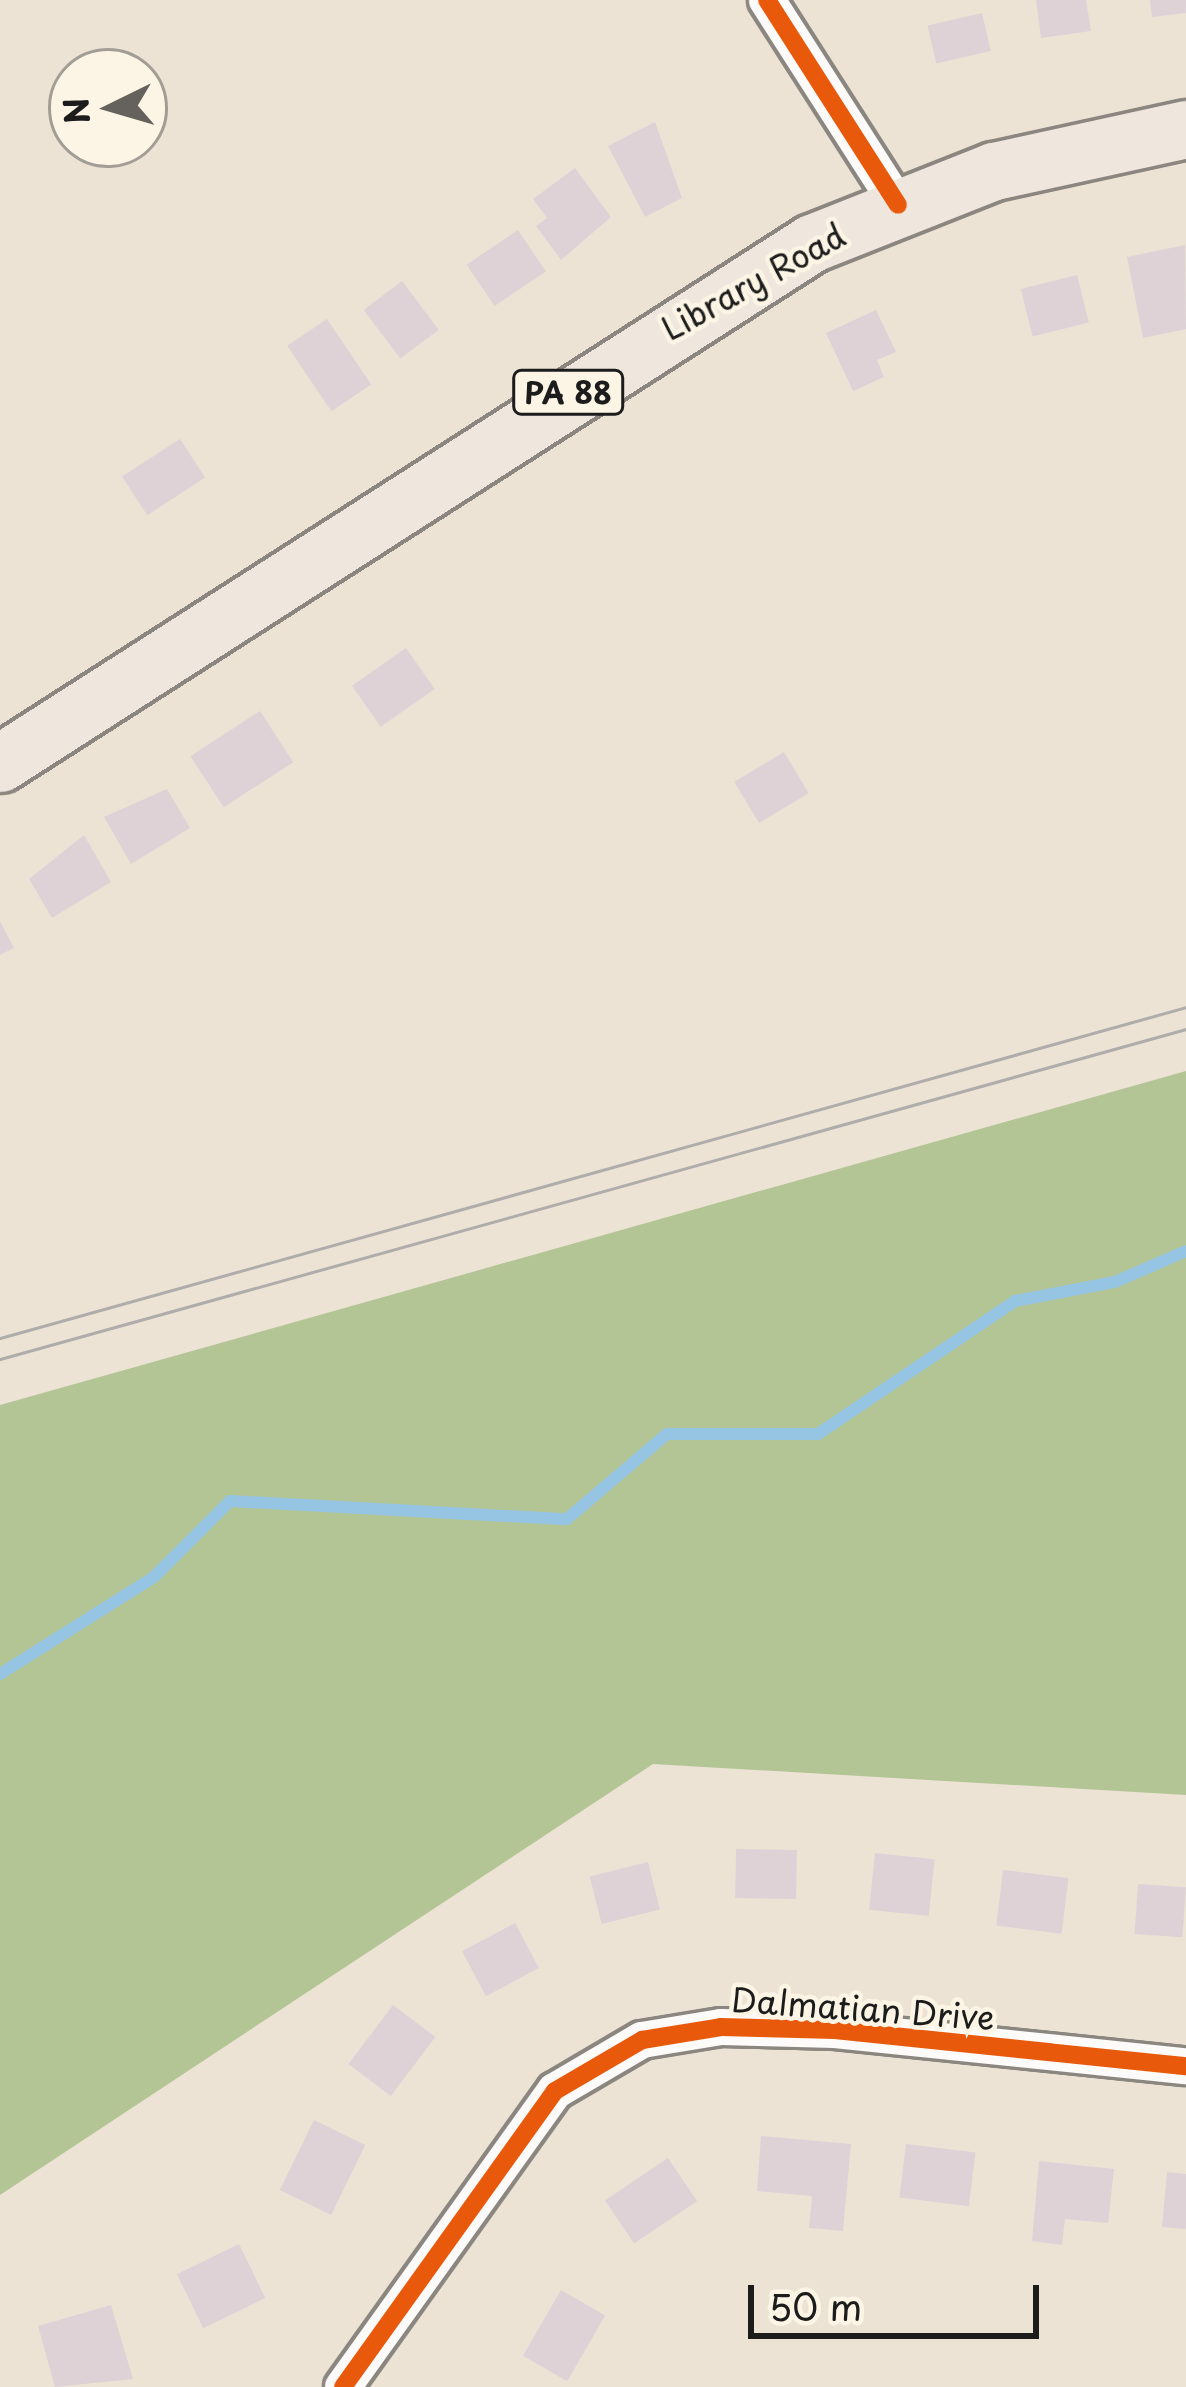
<!DOCTYPE html>
<style>
body{margin:0}
#map{position:relative;width:1186px;height:2387px;overflow:hidden;background:#ece3d5;font-family:"Playpen Sans",sans-serif}
div>[style]{position:absolute}
[style*='--x']{left:calc(var(--x)*1px);top:calc(var(--y)*1px);width:calc(var(--w)*1px);rotate:calc(var(--a)*1deg)}
.forest>*{inset:0;background:#b3c495}
.stream>*{height:12px;margin:-6px;padding:0 6px;transform-origin:6px;border-radius:6px;background:#96c5e3}
.building>*{inset:0;background:#ded2d7;transform-origin:0 0}
.roads{filter:drop-shadow(3px 0 #8b867f) drop-shadow(-3px 0 #8b867f) drop-shadow(0 3px #8b867f) drop-shadow(0 -3px #8b867f)}
.street>*{height:36px;margin:-18px;padding:0 18px;transform-origin:18px;border-radius:18px;background:#fcfbf9}
.primary>*{height:57px;margin:-28.5px;padding:0 28.5px;transform-origin:28.5px;border-radius:28.5px;background:#efe6de}
.tram>*{height:3px;margin:-1.5px;padding:0 1.5px;transform-origin:1.5px;border-radius:1.5px;background:#afadab}
.cycleway>*{height:18px;margin:-9px;padding:0 9px;transform-origin:9px;border-radius:9px;background:#e8590c}
span{translate:-50% -50%;white-space:nowrap;text-align:center;line-height:1.15;-webkit-text-stroke:9px #fcf5e5;paint-order:stroke}
.shield-label span{padding:3px 9px;background:#fcf5e5;border:3px solid;border-radius:9px;-webkit-text-stroke-width:0}
.shield-label{font-size:30px;color:#1c1c1c;font-weight:700}
.street-label{font-size:33px;color:#1c1c1c}
.north{position:absolute;left:48px;top:48px;width:120px;height:120px;box-sizing:border-box;background:#fcf5e5;border:3px solid #a29e95;border-radius:50%;rotate:265deg;font-size:33px;font-weight:700;line-height:48px;text-align:center;color:#1c1c1c}
.north::after{content:'';display:block;margin:auto;width:42px;height:54px;background:#65625d;clip-path:polygon(50% 0,100% 100%,50% 72%,0 100%)}
.scale{position:absolute;left:748px;top:2285px;width:291px;height:54px;box-sizing:border-box;border:6px solid #1c1c1c;border-top:0;padding-left:15px;font-size:36px;line-height:42px;white-space:nowrap;color:#1c1c1c;-webkit-text-stroke:9px #fcf5e5;paint-order:stroke}
</style>
<div id="map">
<div class="forest">
<i style="clip-path:polygon(1186px 1071px,1186px 1795px,653px 1764px,0 2195px,0 1405px)"></i>
</div>
<div class="stream">
<i style="--x:0;--y:1674;--w:182;--a:-32.2"></i>
<i style="--x:154;--y:1577;--w:107;--a:-45"></i>
<i style="--x:230;--y:1501;--w:337;--a:3.1"></i>
<i style="--x:567;--y:1519;--w:131;--a:-40.4"></i>
<i style="--x:667;--y:1434;--w:151;--a:0"></i>
<i style="--x:818;--y:1434;--w:238;--a:-34"></i>
<i style="--x:1015;--y:1301;--w:102;--a:-10.8"></i>
<i style="--x:1115;--y:1282;--w:77;--a:-23.6"></i>
</div>
<div class="building">
<i style="clip-path:polygon(1036px 0,1086px 0,1091px 31px,1041px 38px)"></i>
<i style="clip-path:polygon(1150px 0,1186px 0,1186px 13px,1152px 17px)"></i>
<i style="left:982px;top:13px;width:39px;height:56px;rotate:77deg"></i>
<i style="clip-path:polygon(655px 122px,682px 198px,645px 217px,608px 146px)"></i>
<i style="clip-path:polygon(575px 168px,611px 217px,561px 260px,536px 226px,547px 218px,533px 199px)"></i>
<i style="left:518px;top:230px;width:50px;height:62px;rotate:56deg"></i>
<i style="clip-path:polygon(1185px 245px,1186px 329px,1143px 338px,1127px 257px)"></i>
<i style="left:1077px;top:275px;width:49px;height:58px;rotate:76deg"></i>
<i style="left:402px;top:281px;width:61px;height:48px;rotate:53deg"></i>
<i style="clip-path:polygon(876px 310px,896px 352px,877px 360px,884px 377px,853px 391px,826px 333px)"></i>
<i style="left:327px;top:319px;width:79px;height:48px;rotate:56deg"></i>
<i style="left:180px;top:439px;width:46px;height:69px;rotate:57deg"></i>
<i style="left:406px;top:648px;width:50px;height:66px;rotate:55deg"></i>
<i style="left:260px;top:711px;width:61px;height:83px;rotate:57deg"></i>
<i style="left:784px;top:752px;width:48px;height:58px;rotate:59deg"></i>
<i style="clip-path:polygon(167px 789px,190px 828px,131px 864px,104px 817px)"></i>
<i style="clip-path:polygon(84px 835px,111px 882px,52px 918px,29px 879px)"></i>
<i style="clip-path:polygon(0 921px,14px 948px,0 955px)"></i>
<i style="left:736px;top:1849px;width:61px;height:49px;rotate:1deg"></i>
<i style="left:875px;top:1853px;width:60px;height:57px;rotate:6deg"></i>
<i style="left:648px;top:1862px;width:49px;height:60px;rotate:76deg"></i>
<i style="left:1003px;top:1870px;width:66px;height:56px;rotate:7deg"></i>
<i style="left:1138px;top:1884px;width:48px;height:50px;rotate:4deg"></i>
<i style="left:515px;top:1923px;width:51px;height:60px;rotate:62deg"></i>
<i style="left:393px;top:2005px;width:53px;height:74px;rotate:37deg"></i>
<i style="left:314px;top:2120px;width:57px;height:78px;rotate:26deg"></i>
<i style="clip-path:polygon(761px 2136px,851px 2144px,843px 2231px,809px 2228px,812px 2196px,757px 2191px)"></i>
<i style="left:906px;top:2144px;width:70px;height:54px;rotate:7deg"></i>
<i style="left:668px;top:2158px;width:52px;height:76px;rotate:56deg"></i>
<i style="clip-path:polygon(1039px 2161px,1114px 2169px,1108px 2223px,1065px 2219px,1062px 2245px,1032px 2241px)"></i>
<i style="clip-path:polygon(1167px 2172px,1186px 2174px,1186px 2229px,1162px 2227px)"></i>
<i style="left:239px;top:2244px;width:60px;height:69px;rotate:64deg"></i>
<i style="left:561px;top:2290px;width:51px;height:76px;rotate:30deg"></i>
<i style="clip-path:polygon(111px 2305px,133px 2379px,55px 2387px,38px 2326px)"></i>
</div>
<div class="roads">
<div class="street">
<i style="--x:767;--y:0;--w:243;--a:57.4"></i>
<i style="--x:343;--y:2387;--w:364;--a:-54.4"></i>
<i style="--x:555;--y:2091;--w:101;--a:-30.4"></i>
<i style="--x:642;--y:2040;--w:80;--a:-9.3"></i>
<i style="--x:721;--y:2027;--w:114;--a:1.5"></i>
<i style="--x:835;--y:2030;--w:353;--a:5.9"></i>
</div>
<div class="primary">
<i style="--x:0;--y:763;--w:964;--a:-32.64"></i>
<i style="--x:812;--y:243;--w:196;--a:-21.6"></i>
<i style="--x:994;--y:171;--w:197;--a:-12.3"></i>
</div>
</div>
<div class="tram">
<i style="--x:0;--y:1338;--w:1231;--a:-15.59"></i>
<i style="--x:0;--y:1359;--w:1231;--a:-15.55"></i>
</div>
<div class="cycleway">
<i style="--x:767;--y:0;--w:243;--a:57.4"></i>
<i style="--x:343;--y:2387;--w:364;--a:-54.4"></i>
<i style="--x:555;--y:2091;--w:101;--a:-30.4"></i>
<i style="--x:642;--y:2040;--w:80;--a:-9.3"></i>
<i style="--x:721;--y:2027;--w:114;--a:1.5"></i>
<i style="--x:835;--y:2030;--w:353;--a:5.9"></i>
</div>
<div class="shield-label">
<span style="left:568px;top:392px">PA 88</span>
</div>
<div class="street-label">
<span style="left:753px;top:281px;rotate:-29deg">Library Road</span>
<span style="left:863px;top:2008px;rotate:4deg">Dalmatian Drive</span>
</div>
<div class="north">N</div>
<div class="scale">50 m</div>
</div>
